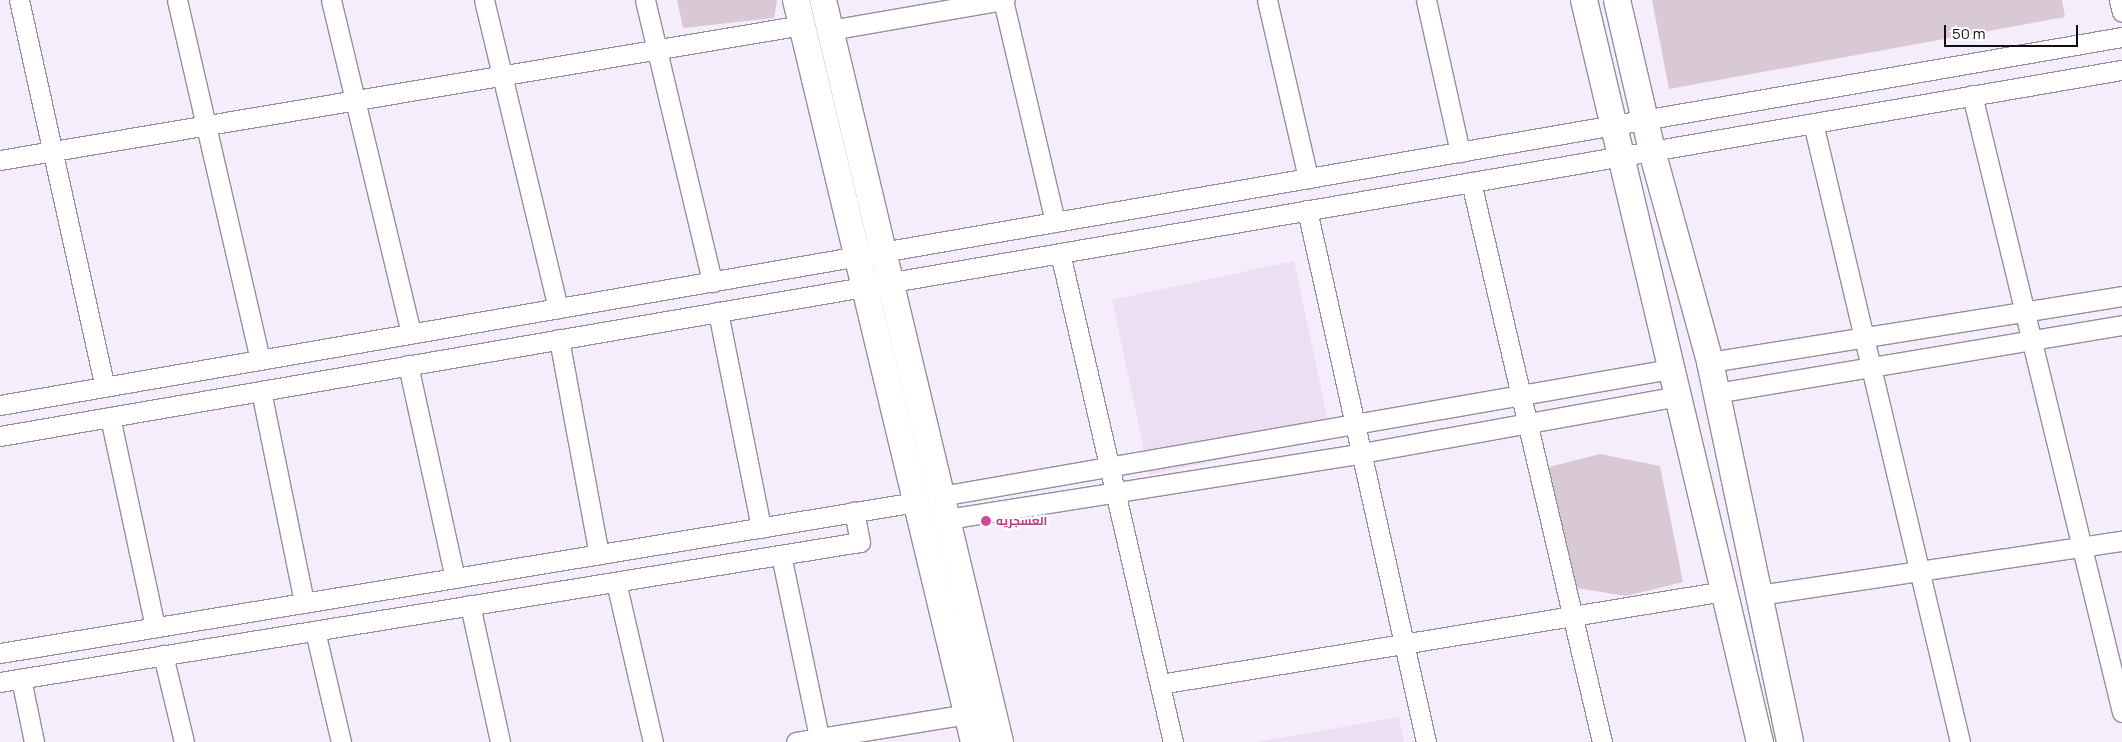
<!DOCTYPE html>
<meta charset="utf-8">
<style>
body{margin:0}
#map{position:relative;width:2122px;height:742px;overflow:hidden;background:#f6edfc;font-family:Manrope,Cairo,sans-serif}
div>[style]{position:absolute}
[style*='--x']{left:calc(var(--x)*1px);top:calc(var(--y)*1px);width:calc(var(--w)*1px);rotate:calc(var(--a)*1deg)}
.built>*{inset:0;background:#ecdff4;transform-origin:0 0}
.building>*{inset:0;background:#d8c9d4}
.roads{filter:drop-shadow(1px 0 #978e9c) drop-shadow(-1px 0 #978e9c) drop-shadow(0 1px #978e9c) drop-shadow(0 -1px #978e9c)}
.street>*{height:19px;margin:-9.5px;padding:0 9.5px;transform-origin:9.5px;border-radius:9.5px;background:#fff}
.secondary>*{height:26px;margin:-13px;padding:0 13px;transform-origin:13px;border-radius:13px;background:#fff}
.dots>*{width:14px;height:14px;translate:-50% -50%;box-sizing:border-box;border:2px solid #fff;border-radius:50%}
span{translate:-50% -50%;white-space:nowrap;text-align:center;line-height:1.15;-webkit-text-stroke:4.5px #fff;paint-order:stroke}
.hotel-label{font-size:12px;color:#b23c85;font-weight:700}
.left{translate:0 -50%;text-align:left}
.scale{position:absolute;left:1944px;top:25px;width:134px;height:22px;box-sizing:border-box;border:2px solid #110e13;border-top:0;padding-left:6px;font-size:15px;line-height:18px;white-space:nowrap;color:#110e13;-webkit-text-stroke:4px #fff;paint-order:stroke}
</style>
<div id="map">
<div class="built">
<i style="left:1294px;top:261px;width:179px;height:186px;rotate:78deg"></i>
<i style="clip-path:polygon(1399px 717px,1404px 742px,1257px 742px)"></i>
</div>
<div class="building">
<i style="clip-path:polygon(677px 0,777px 0,774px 18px,683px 28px)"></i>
<i style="clip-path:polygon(1652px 0,2062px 0,2065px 17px,1669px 89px)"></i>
<i style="clip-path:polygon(1600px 454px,1660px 466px,1683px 582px,1626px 596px,1577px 588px,1549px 467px)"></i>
</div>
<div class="roads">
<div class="street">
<i style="--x:19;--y:0;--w:396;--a:77.5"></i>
<i style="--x:177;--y:0;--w:369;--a:77"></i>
<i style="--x:331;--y:0;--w:343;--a:76.5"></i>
<i style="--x:484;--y:0;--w:317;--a:76.5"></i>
<i style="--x:645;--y:0;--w:290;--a:76.6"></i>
<i style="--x:1003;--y:0;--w:228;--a:76.8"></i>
<i style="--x:1267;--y:0;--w:183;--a:77"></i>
<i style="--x:1426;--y:0;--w:156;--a:77.4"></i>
<i style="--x:2119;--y:0;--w:12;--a:76"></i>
<i style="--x:830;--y:30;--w:177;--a:-9.8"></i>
<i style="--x:1972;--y:95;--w:635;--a:76.34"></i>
<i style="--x:1813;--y:123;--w:636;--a:76.64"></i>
<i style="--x:0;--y:160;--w:813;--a:-9.55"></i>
<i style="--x:1471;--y:182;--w:575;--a:76.83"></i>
<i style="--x:1307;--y:210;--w:545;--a:77.39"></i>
<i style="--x:1060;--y:253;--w:502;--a:76.99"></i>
<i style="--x:718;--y:312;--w:220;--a:78.7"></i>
<i style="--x:559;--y:339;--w:219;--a:79.5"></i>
<i style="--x:1710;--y:362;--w:417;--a:-9.1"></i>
<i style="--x:408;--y:365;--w:218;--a:77.6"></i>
<i style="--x:261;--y:391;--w:216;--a:78.5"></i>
<i style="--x:1716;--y:393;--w:412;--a:-9.5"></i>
<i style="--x:0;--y:405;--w:2154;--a:-9.84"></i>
<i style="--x:110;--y:417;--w:215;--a:77.9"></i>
<i style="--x:0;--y:436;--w:2153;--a:-9.79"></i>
<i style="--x:941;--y:496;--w:741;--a:-9.87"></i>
<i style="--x:947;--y:519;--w:420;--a:-9"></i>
<i style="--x:1362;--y:453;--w:321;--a:-10.2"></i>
<i style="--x:781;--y:555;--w:191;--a:78.2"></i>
<i style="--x:616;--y:582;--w:164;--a:77"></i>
<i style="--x:1759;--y:595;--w:367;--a:-8.5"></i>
<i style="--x:470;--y:605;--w:140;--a:77.6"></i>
<i style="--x:315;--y:631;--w:114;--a:76.8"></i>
<i style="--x:0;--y:653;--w:928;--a:-9.36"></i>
<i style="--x:163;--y:655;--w:89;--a:76.4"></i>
<i style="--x:21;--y:679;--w:64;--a:78.3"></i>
<i style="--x:0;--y:682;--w:871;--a:-9.25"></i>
<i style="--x:860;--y:542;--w:31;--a:-101"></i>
<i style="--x:1160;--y:684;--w:572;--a:-9.36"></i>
<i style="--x:796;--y:742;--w:173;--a:-9.3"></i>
</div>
<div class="secondary">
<i style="--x:796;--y:0;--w:763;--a:76.51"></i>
<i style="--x:823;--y:0;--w:763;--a:76.58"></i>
<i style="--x:1584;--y:0;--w:763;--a:76.66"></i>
<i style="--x:1617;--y:0;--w:155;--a:76.9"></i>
<i style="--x:1652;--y:151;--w:219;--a:74.6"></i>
<i style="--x:1710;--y:362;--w:388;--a:78.1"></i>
</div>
</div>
<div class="dots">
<i style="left:986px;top:521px;background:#d1479c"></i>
</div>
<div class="hotel-label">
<span class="left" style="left:996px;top:521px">العسجريه</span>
</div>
<div class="scale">50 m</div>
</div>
